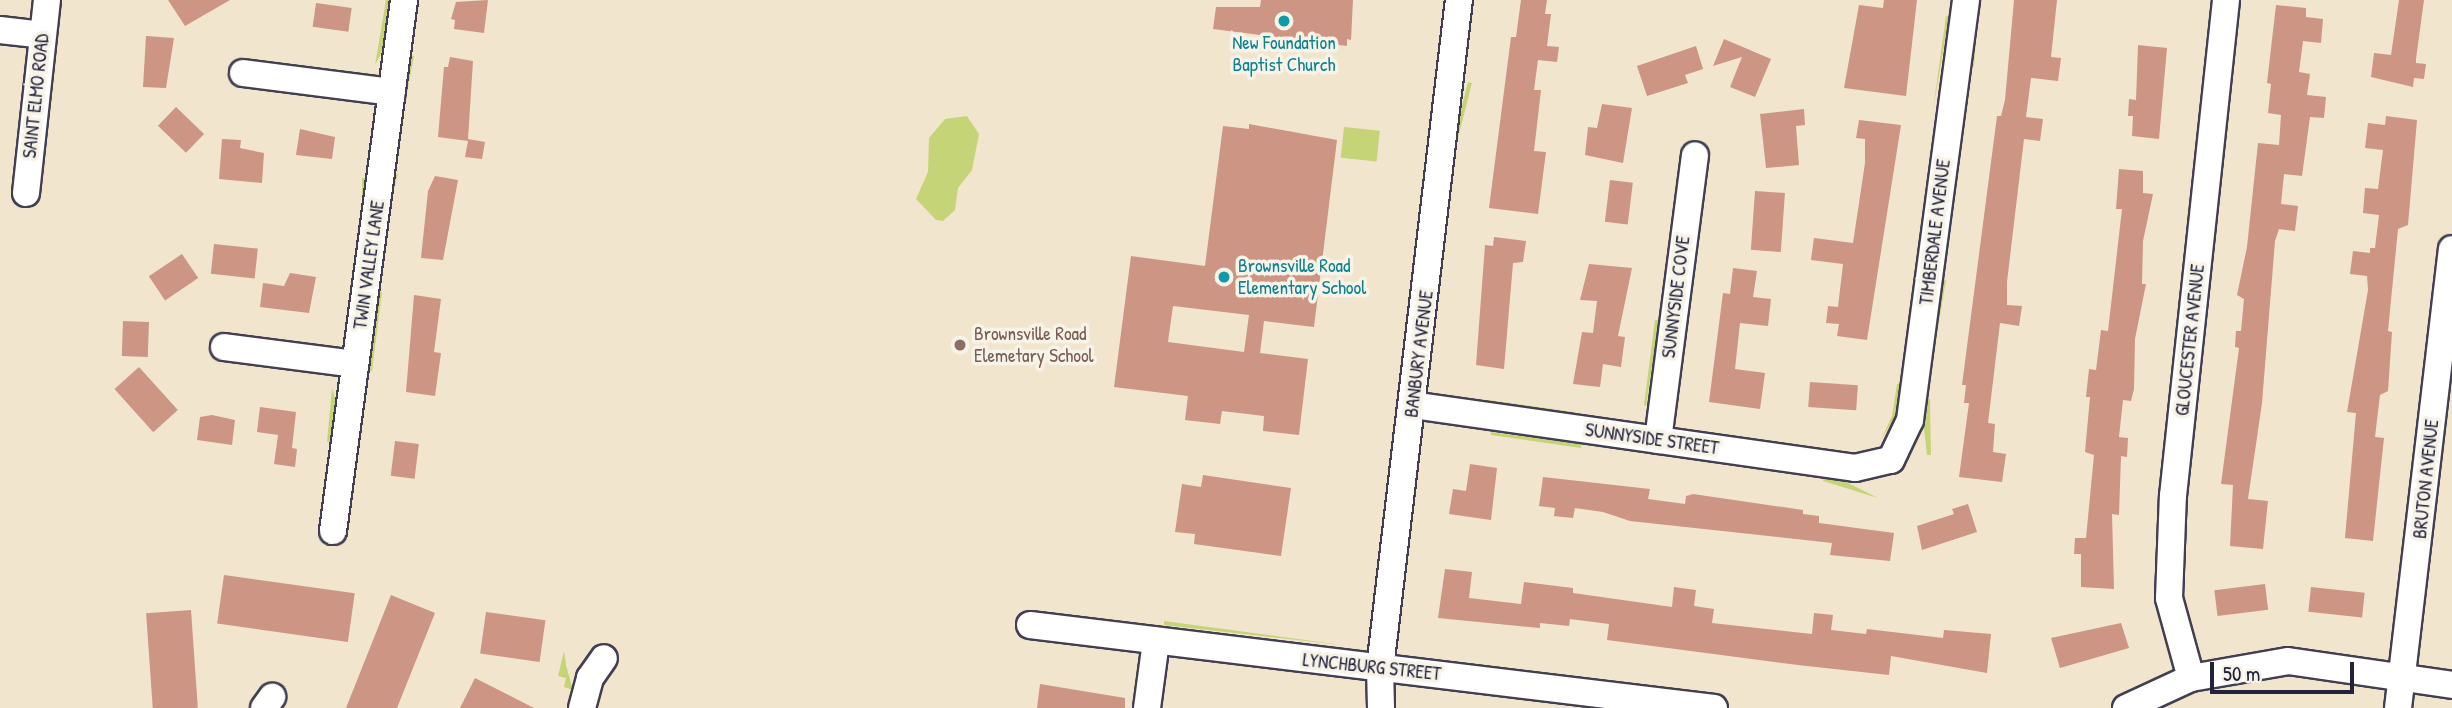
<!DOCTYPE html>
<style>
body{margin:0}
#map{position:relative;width:2452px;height:708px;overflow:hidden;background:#f2e5cd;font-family:"Patrick Hand",sans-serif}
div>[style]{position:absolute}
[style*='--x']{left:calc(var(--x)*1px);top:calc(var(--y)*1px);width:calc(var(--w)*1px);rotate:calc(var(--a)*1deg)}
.green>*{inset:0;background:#c4d477;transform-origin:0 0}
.building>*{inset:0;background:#cd9583;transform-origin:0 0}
.roads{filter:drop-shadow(2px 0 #413f51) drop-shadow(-2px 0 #413f51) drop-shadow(0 2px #413f51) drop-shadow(0 -2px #413f51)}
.minor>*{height:26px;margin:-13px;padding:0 13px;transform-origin:13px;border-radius:13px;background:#fff}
.dots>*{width:19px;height:19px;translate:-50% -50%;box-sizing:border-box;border:4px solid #f7f3e8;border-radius:50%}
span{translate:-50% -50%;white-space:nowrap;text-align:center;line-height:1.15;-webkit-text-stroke:7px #f7f3e8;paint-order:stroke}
.culture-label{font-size:19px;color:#0d838f}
.left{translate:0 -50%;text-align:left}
.street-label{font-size:19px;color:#22223b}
.education-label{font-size:19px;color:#785e54}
.scale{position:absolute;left:2210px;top:662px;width:144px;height:32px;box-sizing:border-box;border:4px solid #22223b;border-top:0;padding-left:9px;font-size:21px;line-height:24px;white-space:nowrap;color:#22223b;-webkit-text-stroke:5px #f7f3e8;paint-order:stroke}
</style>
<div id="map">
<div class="green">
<i style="clip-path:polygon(386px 0,390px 0,383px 50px,375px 65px)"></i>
<i style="clip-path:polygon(1979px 0,1974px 66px,1970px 65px)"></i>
<i style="clip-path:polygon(1946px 16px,1949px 17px,1933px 110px)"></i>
<i style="clip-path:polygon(410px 55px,414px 56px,400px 130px,407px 82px)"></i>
<i style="left:1468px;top:82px;width:4px;height:71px;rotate:14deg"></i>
<i style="clip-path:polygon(967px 116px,979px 134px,972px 170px,958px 188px,955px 210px,943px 221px,936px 220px,916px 199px,928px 172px,929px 138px,945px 119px)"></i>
<i style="left:1344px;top:127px;width:36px;height:31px;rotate:6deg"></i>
<i style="left:394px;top:173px;width:4px;height:79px;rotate:14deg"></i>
<i style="left:362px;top:178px;width:4px;height:124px"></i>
<i style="clip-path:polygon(1942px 279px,1946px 280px,1929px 380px)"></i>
<i style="clip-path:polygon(379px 292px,382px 292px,372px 371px,368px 370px)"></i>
<i style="clip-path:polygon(1655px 320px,1659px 320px,1646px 406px,1644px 405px)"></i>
<i style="clip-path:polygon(1897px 384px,1901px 384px,1896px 415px,1881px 440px,1892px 416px)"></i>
<i style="clip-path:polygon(332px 388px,336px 402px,331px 442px,327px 442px)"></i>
<i style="clip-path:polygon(1926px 399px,1930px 399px,1931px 455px,1927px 455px,1924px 429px)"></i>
<i style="left:1488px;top:400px;width:88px;height:4px;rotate:8deg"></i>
<i style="clip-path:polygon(1491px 432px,1581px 444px,1581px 448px,1491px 435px)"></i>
<i style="clip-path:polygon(1824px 477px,1846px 482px,1878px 498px,1823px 481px)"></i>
<i style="clip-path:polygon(1164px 621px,1342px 645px,1164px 625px)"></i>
<i style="clip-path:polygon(564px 651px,566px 665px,573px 690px,564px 687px,566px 678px,558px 676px)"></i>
</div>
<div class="building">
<i style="clip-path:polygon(168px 0,230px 0,185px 26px)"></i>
<i style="clip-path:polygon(488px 0,484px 33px,454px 29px,455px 20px,451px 19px,456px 2px)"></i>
<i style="clip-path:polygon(1261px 0,1353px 0,1351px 40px,1347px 39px,1347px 46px,1213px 29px,1216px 7px,1260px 7px)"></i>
<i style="clip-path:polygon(1521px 0,1547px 0,1545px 14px,1551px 14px,1547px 46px,1559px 47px,1557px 62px,1538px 60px,1534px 90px,1541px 90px,1534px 151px,1546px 152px,1538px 214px,1489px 208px,1511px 37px,1516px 37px)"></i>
<i style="clip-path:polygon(1884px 0,1917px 0,1906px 96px,1844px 88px,1859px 5px,1883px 8px)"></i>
<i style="clip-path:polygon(2014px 0,2057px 0,2051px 57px,2061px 58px,2058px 81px,2031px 78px,2026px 117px,2043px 119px,2040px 141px,2024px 139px,2007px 282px,2007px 305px,2022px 306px,2019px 326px,2000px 323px,1988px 423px,1995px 424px,1993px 452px,2006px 454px,2002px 482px,1959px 477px,1969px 403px,1964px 403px,1966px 385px,1962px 385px,1997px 116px,2001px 116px,2005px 100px)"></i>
<i style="clip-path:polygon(2399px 0,2424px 0,2416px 59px,2416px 63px,2426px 64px,2424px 79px,2414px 78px,2413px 87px,2371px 77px,2374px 53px,2391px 55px)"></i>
<i style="left:316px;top:3px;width:36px;height:24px;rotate:8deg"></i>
<i style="clip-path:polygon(2276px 5px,2306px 8px,2306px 17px,2323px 19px,2321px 43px,2303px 41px,2299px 72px,2310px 74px,2307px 95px,2326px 97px,2324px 118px,2310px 117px,2302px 176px,2284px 174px,2281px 204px,2298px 206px,2295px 231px,2279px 229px,2275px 241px,2262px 403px,2248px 499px,2268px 501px,2263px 549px,2230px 546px,2233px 485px,2221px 484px,2239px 348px,2235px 347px,2236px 331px,2241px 331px,2244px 299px,2237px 295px,2247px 247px,2258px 143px,2279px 145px,2281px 115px,2268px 113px,2271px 84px,2267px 83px)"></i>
<i style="clip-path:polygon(146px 36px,174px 38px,166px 88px,143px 87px)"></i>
<i style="clip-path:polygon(1724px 39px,1771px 59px,1755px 97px,1730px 87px,1742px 57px,1713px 66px)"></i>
<i style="clip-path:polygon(2138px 45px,2167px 48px,2159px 139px,2132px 136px,2133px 116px,2128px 116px,2129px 99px,2136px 100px)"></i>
<i style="clip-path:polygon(1696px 46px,1703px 69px,1685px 75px,1688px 83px,1647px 96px,1637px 66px)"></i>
<i style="clip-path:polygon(450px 57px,473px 61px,468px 139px,485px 142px,482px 159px,465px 157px,468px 141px,438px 137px,444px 67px,448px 67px)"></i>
<i style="clip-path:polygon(1602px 104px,1632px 108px,1623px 163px,1585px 155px,1588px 127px,1597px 128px)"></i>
<i style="left:176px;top:107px;width:39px;height:26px;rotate:44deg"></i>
<i style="clip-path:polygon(1804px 109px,1805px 125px,1796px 126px,1799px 165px,1766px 168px,1760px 114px)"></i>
<i style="clip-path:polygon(2386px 116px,2417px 120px,2408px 225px,2398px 229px,2388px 331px,2392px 332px,2388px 391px,2380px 395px,2375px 437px,2384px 438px,2373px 541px,2345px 538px,2356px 413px,2347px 412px,2368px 290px,2367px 276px,2350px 274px,2353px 251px,2370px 253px,2370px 248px,2375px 248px,2379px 215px,2363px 213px,2365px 188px,2378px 189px,2383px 150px,2365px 148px,2368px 123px,2385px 125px)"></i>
<i style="clip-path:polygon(1859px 120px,1901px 125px,1867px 340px,1837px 336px,1839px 324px,1826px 323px,1828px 306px,1838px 307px,1843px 264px,1811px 260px,1814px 238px,1853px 243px,1865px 163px,1865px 139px,1856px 138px)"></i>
<i style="clip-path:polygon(evenodd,1249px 124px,1337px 140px,1314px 327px,1264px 321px,1260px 353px,1308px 359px,1299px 435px,1263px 431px,1264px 416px,1222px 411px,1220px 424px,1185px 420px,1188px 396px,1114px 387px,1131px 256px,1205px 266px,1223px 126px,1249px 129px,1249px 124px,1173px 306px,1249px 315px,1244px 352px,1168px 342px,1173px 306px)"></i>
<i style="clip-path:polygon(300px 129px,335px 137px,332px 159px,296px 155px)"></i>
<i style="clip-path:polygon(222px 139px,241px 140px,240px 148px,264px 153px,262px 183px,219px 179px)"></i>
<i style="clip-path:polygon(2119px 169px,2143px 171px,2143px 193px,2153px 194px,2143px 241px,2142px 284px,2146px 284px,2135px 339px,2134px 389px,2131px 401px,2123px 400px,2119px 437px,2128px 438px,2127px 457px,2121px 456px,2119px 515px,2112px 514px,2114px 589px,2081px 587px,2081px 554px,2074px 554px,2075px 538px,2086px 538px,2094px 455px,2085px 452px,2090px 397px,2086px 397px,2089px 369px,2096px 370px,2101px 330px,2108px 331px,2122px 209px,2116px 209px)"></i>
<i style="clip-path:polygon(435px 176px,458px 180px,443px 260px,421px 258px,428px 191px)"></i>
<i style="left:1610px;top:180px;width:23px;height:42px;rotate:7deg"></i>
<i style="left:1755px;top:191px;width:30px;height:59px;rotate:4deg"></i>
<i style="clip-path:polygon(1494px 237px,1526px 241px,1523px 262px,1513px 263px,1504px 369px,1476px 365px,1485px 245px,1493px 246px)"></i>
<i style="left:214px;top:244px;width:44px;height:30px;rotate:6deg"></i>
<i style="left:182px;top:254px;width:29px;height:40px;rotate:56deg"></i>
<i style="clip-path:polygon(1589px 264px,1632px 268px,1618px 336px,1625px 337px,1621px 367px,1603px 364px,1600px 387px,1573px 384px,1582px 332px,1593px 333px,1597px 301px,1580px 300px)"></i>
<i style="clip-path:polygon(1733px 268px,1757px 271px,1753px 297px,1771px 299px,1768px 326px,1740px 323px,1735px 369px,1765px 373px,1760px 409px,1709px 402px,1723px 293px,1730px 294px)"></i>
<i style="clip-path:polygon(290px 273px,316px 277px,309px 313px,260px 307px,263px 283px,284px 286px)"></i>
<i style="clip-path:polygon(414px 295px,441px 299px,434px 352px,441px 353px,435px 396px,406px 392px)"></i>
<i style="left:123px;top:321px;width:26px;height:35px;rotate:2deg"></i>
<i style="left:139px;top:367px;width:58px;height:33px;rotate:48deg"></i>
<i style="left:1810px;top:382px;width:48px;height:25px;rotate:4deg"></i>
<i style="clip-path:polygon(260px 407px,296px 412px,292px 448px,297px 449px,295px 467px,274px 464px,278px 435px,257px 432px)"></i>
<i style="clip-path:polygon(212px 415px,235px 420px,232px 445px,197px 440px,200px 417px)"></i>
<i style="left:395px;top:441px;width:24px;height:35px;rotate:7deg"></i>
<i style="clip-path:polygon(1470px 464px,1497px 468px,1491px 520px,1449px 514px,1453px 489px,1466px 491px)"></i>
<i style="clip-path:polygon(1203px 475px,1291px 488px,1281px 556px,1194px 544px,1195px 534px,1175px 532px,1182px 484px,1201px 487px)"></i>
<i style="clip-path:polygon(1543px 477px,1650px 489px,1648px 499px,1685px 504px,1686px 496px,1693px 494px,1803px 510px,1803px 514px,1819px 516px,1819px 523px,1894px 533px,1890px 561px,1830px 555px,1832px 543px,1630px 521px,1603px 512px,1575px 508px,1573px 518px,1554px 516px,1555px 508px,1539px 506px)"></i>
<i style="clip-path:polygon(1968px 504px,1977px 532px,1922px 550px,1917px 526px,1954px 514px,1952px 509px)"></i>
<i style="clip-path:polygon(1445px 569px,1472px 572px,1469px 598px,1521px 604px,1524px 582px,1573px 588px,1573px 593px,1672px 607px,1674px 587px,1696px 590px,1694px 606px,1714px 609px,1712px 623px,1812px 634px,1814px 613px,1833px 615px,1831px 630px,1866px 634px,1867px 629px,1943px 638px,1944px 630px,1991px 634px,1987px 673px,1891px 656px,1889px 675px,1798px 665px,1607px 640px,1609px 624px,1570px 619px,1569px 626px,1540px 623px,1540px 628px,1438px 618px)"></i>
<i style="left:224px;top:575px;width:132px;height:49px;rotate:8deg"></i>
<i style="left:2265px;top:584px;width:26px;height:51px;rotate:83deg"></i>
<i style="left:2311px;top:587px;width:54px;height:25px;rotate:6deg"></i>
<i style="clip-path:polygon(391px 595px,435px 613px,397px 708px,346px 708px)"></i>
<i style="left:191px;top:610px;width:98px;height:45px;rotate:86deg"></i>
<i style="left:486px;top:612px;width:60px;height:42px;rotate:8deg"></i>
<i style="clip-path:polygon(2121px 623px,2129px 648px,2060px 668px,2051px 638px)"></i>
<i style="clip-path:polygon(475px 678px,534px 708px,460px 708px)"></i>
<i style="clip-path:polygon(1040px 684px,1125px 698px,1125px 708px,1037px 708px)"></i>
</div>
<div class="roads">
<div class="minor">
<i style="--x:0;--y:30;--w:43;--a:6.6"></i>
<i style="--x:243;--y:73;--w:150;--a:7.3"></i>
<i style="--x:26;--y:193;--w:194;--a:-83.8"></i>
<i style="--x:224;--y:347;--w:132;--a:7.4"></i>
<i style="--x:1412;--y:405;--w:447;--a:8.1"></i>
<i style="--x:1855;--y:468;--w:37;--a:-13"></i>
<i style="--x:1891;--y:460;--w:44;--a:-64.6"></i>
<i style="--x:1910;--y:420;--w:424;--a:-82.4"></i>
<i style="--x:1658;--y:440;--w:287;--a:-82.6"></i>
<i style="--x:333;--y:531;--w:536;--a:-82.38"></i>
<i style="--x:1030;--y:625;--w:689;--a:6.92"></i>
<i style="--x:2191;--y:678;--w:83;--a:-105.4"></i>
<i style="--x:2169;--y:598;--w:102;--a:-87.8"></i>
<i style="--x:2173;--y:496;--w:499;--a:-83.9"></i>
<i style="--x:264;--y:708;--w:14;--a:-54"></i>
<i style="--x:582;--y:708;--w:31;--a:-75"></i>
<i style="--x:590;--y:678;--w:24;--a:-55"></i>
<i style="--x:1147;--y:708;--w:68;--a:-82.3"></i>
<i style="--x:1381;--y:708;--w:40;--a:-91.4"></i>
<i style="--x:1380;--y:668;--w:673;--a:-83.26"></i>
<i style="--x:2126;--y:708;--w:72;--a:-24.8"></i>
<i style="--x:2191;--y:678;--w:98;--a:-9.9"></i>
<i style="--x:2288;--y:661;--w:166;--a:8.3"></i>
<i style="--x:2398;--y:708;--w:462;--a:-83.3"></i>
</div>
</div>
<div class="dots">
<i style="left:1284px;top:21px;background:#0f9aa8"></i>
<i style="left:1224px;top:277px;background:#0f9aa8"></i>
<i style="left:960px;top:345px;background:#8d6e63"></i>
</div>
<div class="culture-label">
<span style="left:1284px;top:54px">New Foundation<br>Baptist Church</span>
<span class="left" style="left:1238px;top:277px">Brownsville Road<br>Elementary School</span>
</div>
<div class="street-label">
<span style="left:36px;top:96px;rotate:-84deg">SAINT ELMO ROAD</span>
<span style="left:1935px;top:232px;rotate:-83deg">TIMBERDALE AVENUE</span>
<span style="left:369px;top:265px;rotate:-82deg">TWIN VALLEY LANE</span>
<span style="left:1676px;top:297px;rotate:-83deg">SUNNYSIDE COVE</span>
<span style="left:2190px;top:340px;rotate:-84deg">GLOUCESTER AVENUE</span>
<span style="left:1419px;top:354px;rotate:-83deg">BANBURY AVENUE</span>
<span style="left:1652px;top:439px;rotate:8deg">SUNNYSIDE STREET</span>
<span style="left:2426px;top:479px;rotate:-84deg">BRUTON AVENUE</span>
<span style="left:1372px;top:667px;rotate:6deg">LYNCHBURG STREET</span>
</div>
<div class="education-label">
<span class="left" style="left:974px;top:345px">Brownsville Road<br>Elemetary School</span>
</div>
<div class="scale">50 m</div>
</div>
